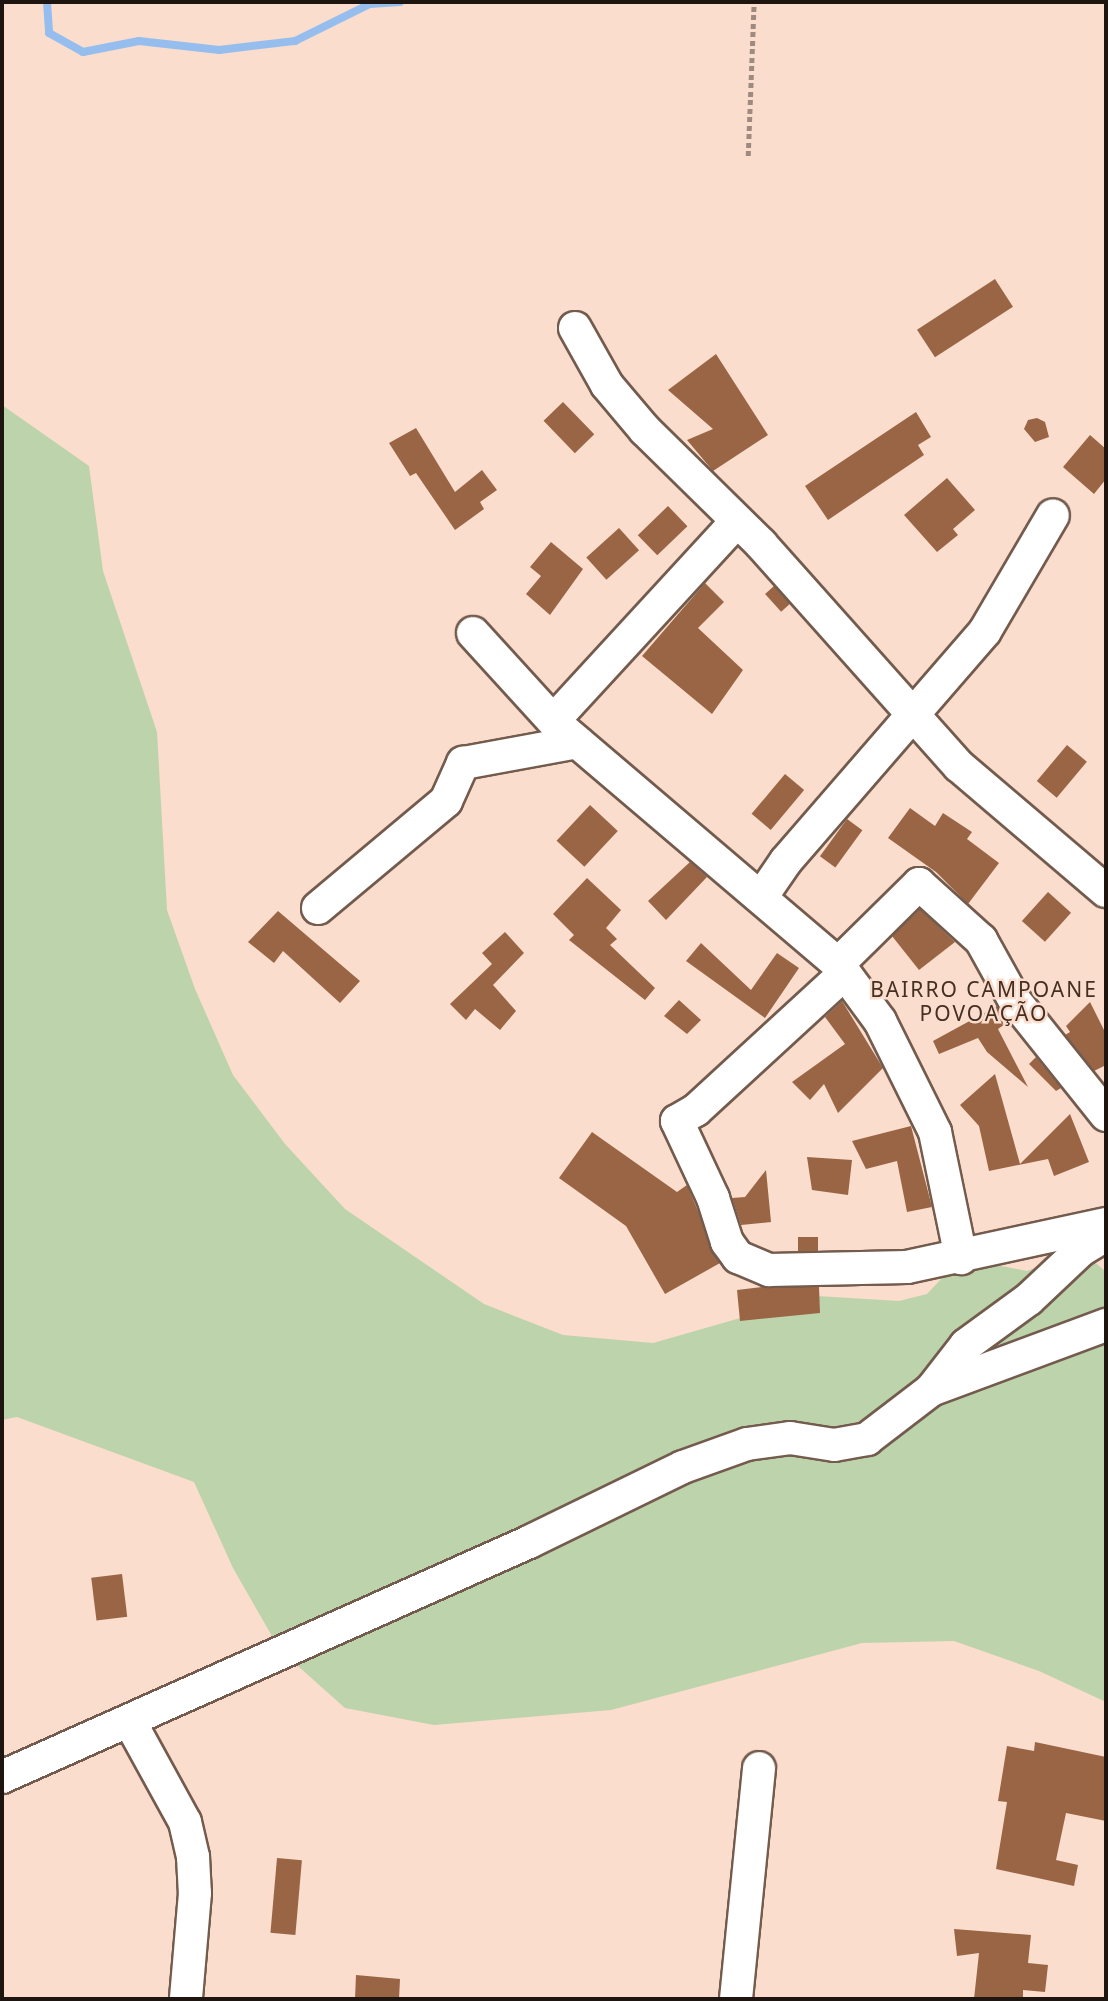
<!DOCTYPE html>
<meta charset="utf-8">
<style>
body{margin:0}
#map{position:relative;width:1108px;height:2001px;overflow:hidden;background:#faddcd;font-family:"Noto Sans",sans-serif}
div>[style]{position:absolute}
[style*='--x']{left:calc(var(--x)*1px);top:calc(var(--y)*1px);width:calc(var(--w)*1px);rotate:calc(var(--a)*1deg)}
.green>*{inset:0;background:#bdd3ac}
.stream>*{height:8px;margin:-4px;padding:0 4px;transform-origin:4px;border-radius:4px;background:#95beef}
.building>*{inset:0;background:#9a6545;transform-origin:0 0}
.path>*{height:4.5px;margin-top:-2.25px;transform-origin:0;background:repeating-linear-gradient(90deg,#9f8a7f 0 5px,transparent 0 8.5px)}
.roads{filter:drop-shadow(2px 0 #735b4d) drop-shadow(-2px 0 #735b4d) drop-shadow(0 2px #735b4d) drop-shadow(0 -2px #735b4d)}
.minor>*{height:32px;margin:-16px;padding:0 16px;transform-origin:16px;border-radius:16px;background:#fff}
span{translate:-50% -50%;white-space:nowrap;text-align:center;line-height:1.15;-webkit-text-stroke:5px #faddcd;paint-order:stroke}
.neighbourhood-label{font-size:21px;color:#452f22;letter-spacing:2px}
.frame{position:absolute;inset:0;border:4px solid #1f1510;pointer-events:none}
</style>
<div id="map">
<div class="green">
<i style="clip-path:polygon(2px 405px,89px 466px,103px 571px,157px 732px,167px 910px,195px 989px,233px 1075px,285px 1144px,345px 1209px,484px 1304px,563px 1335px,653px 1343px,817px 1296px,899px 1301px,927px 1294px,961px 1258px,1027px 1271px,1081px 1250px,1106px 1272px,1106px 1702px,1039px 1671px,954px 1641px,862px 1643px,611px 1710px,434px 1725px,345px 1708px,280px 1650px,233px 1568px,194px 1482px,17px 1417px,2px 1420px)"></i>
</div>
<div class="stream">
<i style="--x:47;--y:2;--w:31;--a:86"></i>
<i style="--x:49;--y:33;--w:39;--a:29"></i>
<i style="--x:83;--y:52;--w:57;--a:-11.1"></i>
<i style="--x:139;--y:41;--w:81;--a:6.4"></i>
<i style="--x:219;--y:50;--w:77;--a:-6.8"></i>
<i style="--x:295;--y:41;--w:84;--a:-26.3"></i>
<i style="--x:370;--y:4;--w:30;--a:-4"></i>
</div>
<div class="building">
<i style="left:995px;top:279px;width:33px;height:93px;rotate:57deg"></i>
<i style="clip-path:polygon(716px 354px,768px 435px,713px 471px,687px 440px,713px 429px,668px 390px)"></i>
<i style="left:563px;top:402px;width:45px;height:27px;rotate:46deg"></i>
<i style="clip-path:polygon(916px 412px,931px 437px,918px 445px,924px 455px,828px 520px,805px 486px)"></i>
<i style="clip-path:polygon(1037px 418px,1045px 422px,1049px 437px,1035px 442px,1024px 429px,1028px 420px)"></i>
<i style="clip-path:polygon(416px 428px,455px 492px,482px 470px,497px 490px,480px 502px,484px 509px,455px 530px,416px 473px,410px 476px,389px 443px)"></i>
<i style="clip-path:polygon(1090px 435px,1106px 449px,1106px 479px,1094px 494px,1063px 467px)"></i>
<i style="clip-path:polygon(947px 478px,975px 510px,953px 529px,958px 535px,937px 552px,904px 515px)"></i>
<i style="left:668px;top:506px;width:28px;height:42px;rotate:46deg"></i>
<i style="left:619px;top:528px;width:30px;height:44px;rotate:48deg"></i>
<i style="clip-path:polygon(551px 542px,583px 569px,550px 615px,526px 594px,541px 576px,530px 567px)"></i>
<i style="clip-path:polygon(705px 583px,724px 602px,698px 628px,743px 670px,712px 714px,642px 656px)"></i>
<i style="left:774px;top:586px;width:24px;height:12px;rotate:48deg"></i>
<i style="left:1067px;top:745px;width:26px;height:47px;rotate:40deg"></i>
<i style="left:785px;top:774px;width:25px;height:52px;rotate:40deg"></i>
<i style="left:590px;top:805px;width:38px;height:49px;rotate:43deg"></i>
<i style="clip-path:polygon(910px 808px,935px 826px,943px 813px,972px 832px,967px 839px,999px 863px,968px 904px,936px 872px,888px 838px)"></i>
<i style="left:847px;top:819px;width:19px;height:46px;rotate:36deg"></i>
<i style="clip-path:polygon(690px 862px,707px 877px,666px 920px,648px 901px)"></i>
<i style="clip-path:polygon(587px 878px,621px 910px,606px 928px,617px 939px,610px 945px,655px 988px,645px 1000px,569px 940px,574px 935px,553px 914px)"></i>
<i style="left:1048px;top:892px;width:31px;height:39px;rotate:42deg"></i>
<i style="clip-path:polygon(920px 909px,955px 942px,919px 970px,892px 936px)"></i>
<i style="clip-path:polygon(278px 911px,360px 981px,340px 1003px,283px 951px,274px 963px,248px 942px)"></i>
<i style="clip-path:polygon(505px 932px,524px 953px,493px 985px,516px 1011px,500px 1030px,475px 1009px,466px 1020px,450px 1004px,492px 964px,482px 953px)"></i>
<i style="clip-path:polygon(701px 943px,751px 990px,777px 953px,799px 968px,765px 1018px,686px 961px)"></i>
<i style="clip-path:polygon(679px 1000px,701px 1020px,687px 1034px,664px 1016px)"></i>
<i style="clip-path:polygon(842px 1001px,883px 1068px,838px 1113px,824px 1084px,810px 1100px,792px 1082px,845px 1044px,825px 1017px)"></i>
<i style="clip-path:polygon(1090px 1002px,1106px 1034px,1106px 1065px,1094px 1071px,1065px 1035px,1070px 1032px,1066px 1026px)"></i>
<i style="clip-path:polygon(997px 1006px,1008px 1022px,998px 1029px,1028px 1087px,987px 1052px,978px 1038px,939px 1054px,933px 1041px)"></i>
<i style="clip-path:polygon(1036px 1057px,1061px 1088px,1056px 1091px,1029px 1064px)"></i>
<i style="clip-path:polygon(995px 1074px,1020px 1164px,1070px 1114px,1089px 1162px,1054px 1176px,1048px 1159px,989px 1171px,979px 1126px,960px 1105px)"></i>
<i style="clip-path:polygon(911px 1126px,932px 1207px,907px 1212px,897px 1161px,866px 1169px,852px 1141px)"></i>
<i style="clip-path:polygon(592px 1132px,677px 1192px,687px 1185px,720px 1263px,665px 1294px,626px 1226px,559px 1178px)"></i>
<i style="clip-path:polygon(807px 1157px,852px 1160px,848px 1195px,812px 1190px)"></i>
<i style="clip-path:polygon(766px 1170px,771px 1222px,741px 1225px,732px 1198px,745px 1197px)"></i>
<i style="left:798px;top:1237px;width:20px;height:14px"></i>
<i style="clip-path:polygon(762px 1287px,819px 1287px,820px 1313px,740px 1321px,737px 1290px)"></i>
<i style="left:122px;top:1574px;width:43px;height:31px;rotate:83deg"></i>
<i style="clip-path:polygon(1035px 1742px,1106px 1757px,1106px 1821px,1066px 1813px,1056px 1860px,1078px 1865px,1074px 1886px,996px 1869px,1007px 1802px,998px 1801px,1007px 1746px,1034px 1751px)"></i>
<i style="left:277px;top:1858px;width:25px;height:75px;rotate:5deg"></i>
<i style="clip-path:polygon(954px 1929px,1031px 1935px,1028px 1963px,1048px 1965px,1045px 1992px,1023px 1990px,1023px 1999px,974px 1999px,979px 1953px,957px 1956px)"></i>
<i style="clip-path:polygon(356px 1975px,400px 1979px,399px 1999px,355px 1999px)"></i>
</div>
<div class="path">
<i style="--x:748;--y:156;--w:154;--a:-87.8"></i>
</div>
<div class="roads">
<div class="minor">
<i style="--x:575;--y:328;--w:65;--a:60.7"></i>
<i style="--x:607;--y:385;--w:59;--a:49.8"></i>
<i style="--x:645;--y:430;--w:163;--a:44.5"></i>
<i style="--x:761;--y:544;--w:297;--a:48.3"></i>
<i style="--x:959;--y:766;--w:193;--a:40.4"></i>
<i style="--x:473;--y:633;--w:122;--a:47.7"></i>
<i style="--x:555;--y:723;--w:372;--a:40.4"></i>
<i style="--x:838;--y:964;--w:71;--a:53.6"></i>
<i style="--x:880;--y:1021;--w:124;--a:63.6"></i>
<i style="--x:935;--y:1132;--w:129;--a:78.3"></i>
<i style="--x:554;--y:720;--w:270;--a:-47.4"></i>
<i style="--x:762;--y:896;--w:42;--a:-55.6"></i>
<i style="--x:786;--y:861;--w:304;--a:-49.1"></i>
<i style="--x:985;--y:631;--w:134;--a:-59.6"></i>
<i style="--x:318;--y:908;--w:167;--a:-39.9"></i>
<i style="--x:446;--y:801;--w:42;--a:-65.9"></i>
<i style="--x:463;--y:763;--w:116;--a:-10.4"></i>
<i style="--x:838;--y:964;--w:114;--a:-44.6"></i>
<i style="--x:919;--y:884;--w:84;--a:42.1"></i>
<i style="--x:981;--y:940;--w:70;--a:60.9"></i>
<i style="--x:1015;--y:1001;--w:146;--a:51.4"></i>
<i style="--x:844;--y:974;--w:201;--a:137.4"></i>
<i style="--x:696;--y:1110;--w:22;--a:150"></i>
<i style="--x:677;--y:1121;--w:85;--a:64.9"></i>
<i style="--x:713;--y:1198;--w:46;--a:72.3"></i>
<i style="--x:727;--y:1242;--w:19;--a:54"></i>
<i style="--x:738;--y:1257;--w:34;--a:23"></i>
<i style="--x:769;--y:1270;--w:138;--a:-1.2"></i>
<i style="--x:907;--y:1267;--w:204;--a:-12.2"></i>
<i style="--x:931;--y:1390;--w:57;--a:-52.1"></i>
<i style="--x:966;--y:1345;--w:78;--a:-36.1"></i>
<i style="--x:1029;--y:1299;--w:71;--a:-43.3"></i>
<i style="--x:1081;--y:1250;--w:29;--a:-31"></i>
<i style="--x:130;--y:1722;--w:114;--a:61.2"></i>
<i style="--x:185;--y:1822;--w:36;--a:77"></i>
<i style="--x:193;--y:1857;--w:36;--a:87"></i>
<i style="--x:195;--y:1893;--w:106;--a:94.9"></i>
<i style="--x:2;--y:1777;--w:577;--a:-24.03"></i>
<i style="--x:529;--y:1542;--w:171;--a:-26"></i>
<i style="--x:683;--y:1467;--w:68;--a:-19.8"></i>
<i style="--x:747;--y:1444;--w:43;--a:-7.9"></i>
<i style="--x:790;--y:1438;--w:45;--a:9"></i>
<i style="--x:834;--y:1445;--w:34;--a:-10"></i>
<i style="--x:867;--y:1439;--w:81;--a:-37.4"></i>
<i style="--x:931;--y:1390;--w:187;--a:-20.4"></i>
<i style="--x:736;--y:1999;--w:232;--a:-84.3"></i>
</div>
</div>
<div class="neighbourhood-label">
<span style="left:984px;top:1001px">BAIRRO CAMPOANE<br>POVOAÇÃO</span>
</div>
<div class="frame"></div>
</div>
